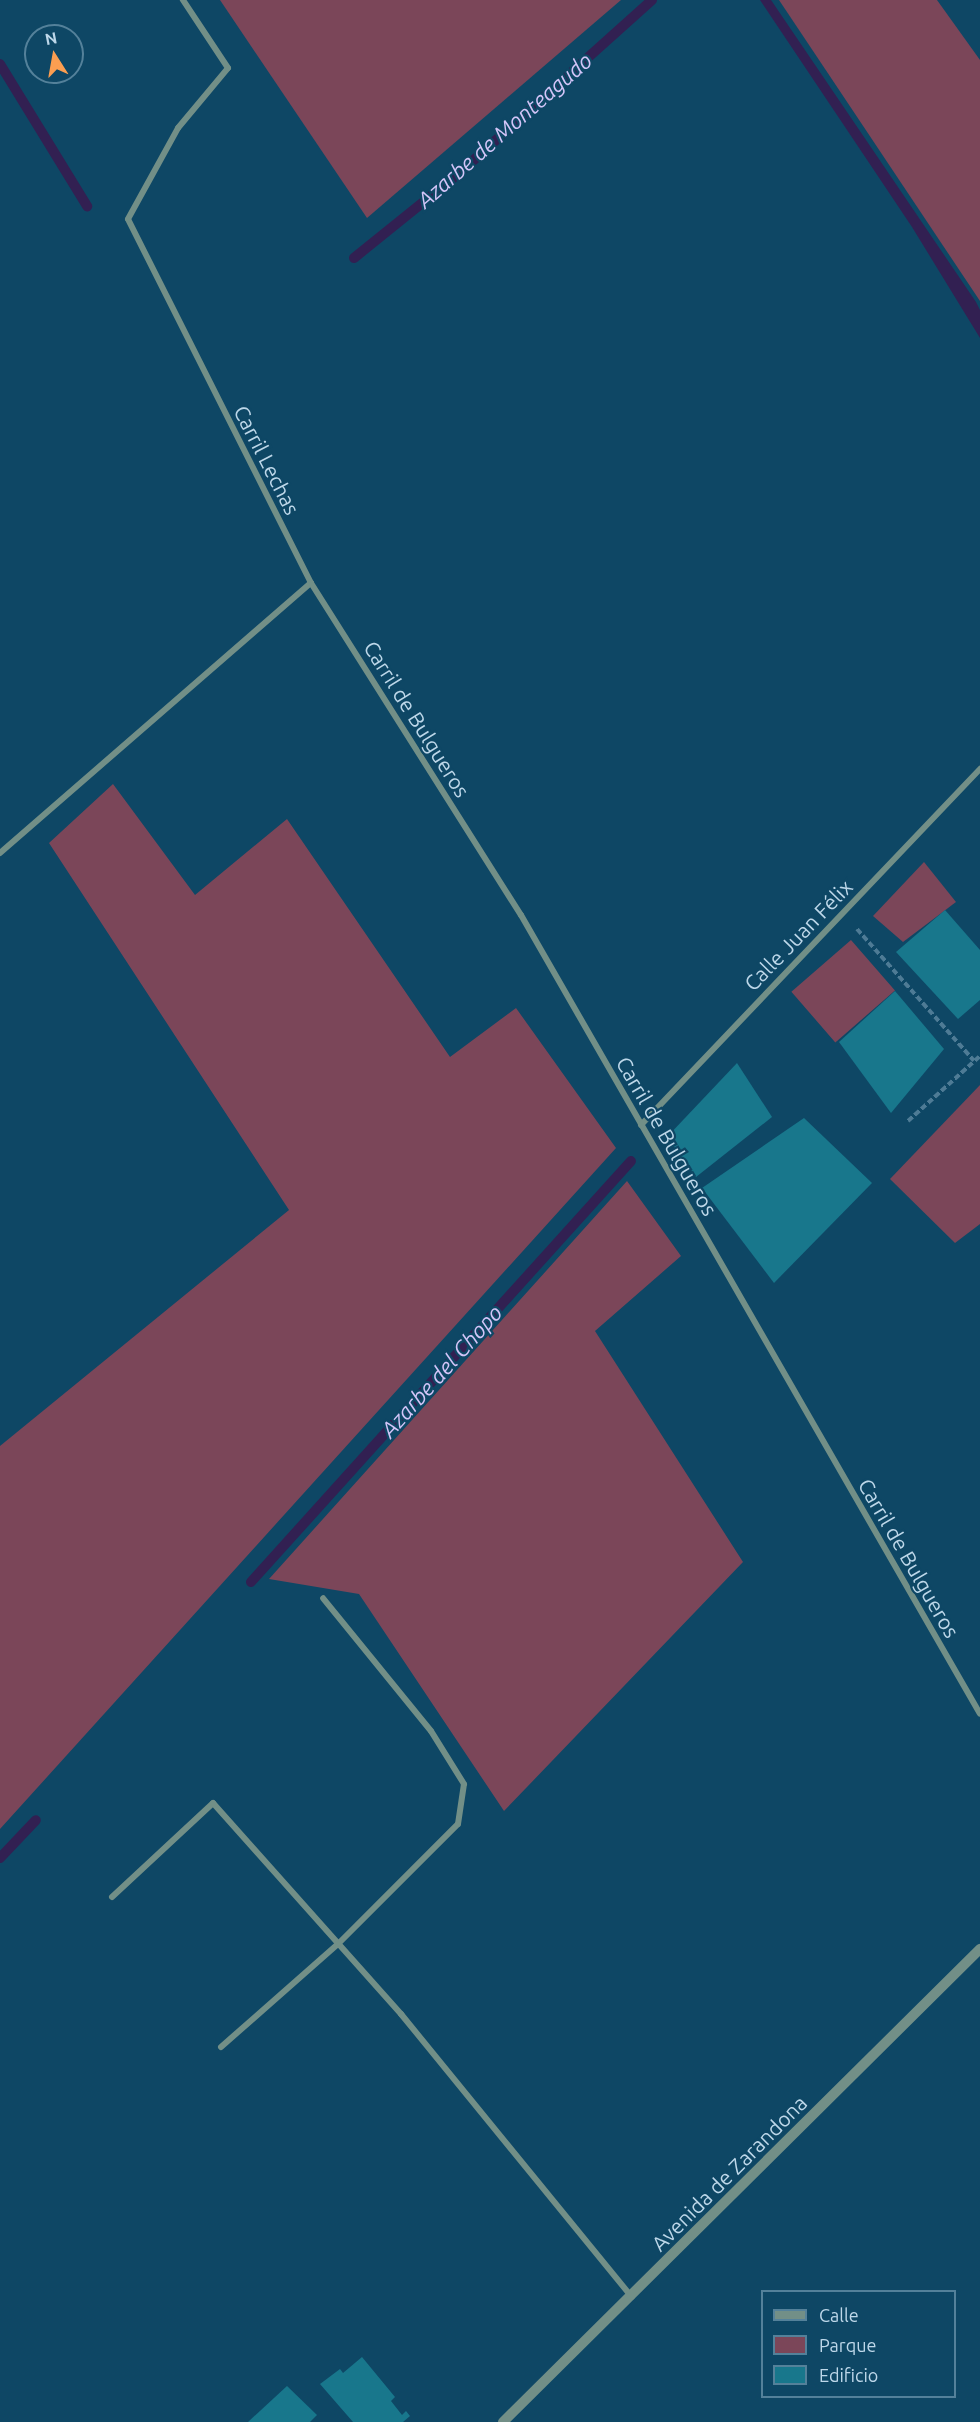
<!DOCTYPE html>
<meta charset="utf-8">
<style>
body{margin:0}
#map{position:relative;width:980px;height:2422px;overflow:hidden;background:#0e4765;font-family:Ubuntu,sans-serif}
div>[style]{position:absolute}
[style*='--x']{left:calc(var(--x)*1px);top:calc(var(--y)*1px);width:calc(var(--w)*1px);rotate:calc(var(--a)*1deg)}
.green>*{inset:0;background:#7b4659;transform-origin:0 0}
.water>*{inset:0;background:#322052}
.stream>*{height:10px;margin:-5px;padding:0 5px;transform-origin:5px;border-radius:5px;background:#322052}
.building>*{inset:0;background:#18778c}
.path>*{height:4px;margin-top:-2px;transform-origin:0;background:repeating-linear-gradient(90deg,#4e7b95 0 6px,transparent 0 9px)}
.minor>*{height:6px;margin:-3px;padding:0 3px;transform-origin:3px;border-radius:3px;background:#728f87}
.tertiary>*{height:10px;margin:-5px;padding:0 5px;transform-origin:5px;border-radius:5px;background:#728f87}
span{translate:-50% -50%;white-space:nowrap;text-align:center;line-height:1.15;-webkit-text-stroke:4.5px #0e4765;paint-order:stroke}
.street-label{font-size:21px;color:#bdd7e9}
.water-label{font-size:22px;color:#d3c5f8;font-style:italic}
.legend{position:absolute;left:761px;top:2290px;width:195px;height:108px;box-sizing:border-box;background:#0e4765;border:2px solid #54819a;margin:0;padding:8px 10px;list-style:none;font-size:18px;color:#bdd7e9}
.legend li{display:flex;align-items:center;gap:12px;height:30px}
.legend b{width:30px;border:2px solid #54819a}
.north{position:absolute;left:24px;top:24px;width:60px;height:60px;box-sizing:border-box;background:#0e4765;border:2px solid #54819a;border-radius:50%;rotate:349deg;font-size:16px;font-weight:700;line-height:24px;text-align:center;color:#bdd7e9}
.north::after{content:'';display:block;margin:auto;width:21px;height:27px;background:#fb9e51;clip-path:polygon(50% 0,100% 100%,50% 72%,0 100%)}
</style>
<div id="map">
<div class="green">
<i style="clip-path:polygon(220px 0,621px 0,367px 218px)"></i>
<i style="clip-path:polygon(779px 0,937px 0,980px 60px,980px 301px)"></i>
<i style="clip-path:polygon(113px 784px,195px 895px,287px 819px,450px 1057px,516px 1008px,616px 1148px,0 1829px,0 1446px,289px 1210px,49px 843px)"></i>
<i style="clip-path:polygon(924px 862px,956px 902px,903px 942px,873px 916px)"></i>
<i style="left:851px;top:940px;width:67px;height:79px;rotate:49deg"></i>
<i style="clip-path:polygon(980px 1085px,980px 1224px,955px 1243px,890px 1179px)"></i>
<i style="clip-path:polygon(627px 1181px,681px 1256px,595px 1331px,743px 1562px,504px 1811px,359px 1594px,269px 1579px)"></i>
</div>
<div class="water">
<i style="clip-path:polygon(760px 0,771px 0,976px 302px,980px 310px,980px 338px,912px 227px)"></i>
</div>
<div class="stream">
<i style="--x:0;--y:64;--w:167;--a:58.5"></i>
<i style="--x:354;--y:258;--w:132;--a:-38.9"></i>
<i style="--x:457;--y:175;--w:262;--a:-41.9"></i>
<i style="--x:251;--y:1582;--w:567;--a:-47.93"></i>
<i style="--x:0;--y:1858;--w:52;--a:-46.5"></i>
</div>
<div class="building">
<i style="clip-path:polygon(945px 910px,980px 950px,980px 1000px,958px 1019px,896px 952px)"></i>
<i style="clip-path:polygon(895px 991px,944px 1049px,891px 1113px,839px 1042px)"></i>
<i style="clip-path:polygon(737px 1063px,772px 1117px,696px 1177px,667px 1137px)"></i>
<i style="clip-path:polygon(804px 1118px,872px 1183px,774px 1283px,702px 1188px)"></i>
<i style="clip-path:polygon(362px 2357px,395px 2397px,391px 2401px,402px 2415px,406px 2411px,410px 2416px,403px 2422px,353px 2422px,320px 2384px,340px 2369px,343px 2373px)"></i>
<i style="clip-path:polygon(287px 2386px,317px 2415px,310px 2422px,248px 2422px)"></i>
</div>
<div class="path">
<i style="--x:857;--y:929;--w:176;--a:48.4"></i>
<i style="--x:908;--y:1121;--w:97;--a:-42.1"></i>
</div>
<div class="minor">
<i style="--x:311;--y:583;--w:393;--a:57.7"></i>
<i style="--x:521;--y:915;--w:921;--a:60.12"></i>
<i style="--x:0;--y:853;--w:412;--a:-41"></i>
<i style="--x:311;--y:583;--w:407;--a:-116.7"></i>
<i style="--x:128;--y:219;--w:104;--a:-61.2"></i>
<i style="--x:178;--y:128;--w:78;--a:-50.2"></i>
<i style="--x:228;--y:68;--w:82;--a:-123.5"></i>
<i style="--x:641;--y:1125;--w:492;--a:-46.4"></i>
<i style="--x:112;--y:1897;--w:138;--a:-42.9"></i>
<i style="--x:213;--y:1803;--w:283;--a:48.3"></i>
<i style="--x:401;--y:2014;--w:365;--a:50.8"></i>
<i style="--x:221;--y:2047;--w:157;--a:-41.4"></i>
<i style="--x:339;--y:1943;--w:168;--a:-45"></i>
<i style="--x:458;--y:1824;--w:40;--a:-81.5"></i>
<i style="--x:464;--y:1784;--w:62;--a:-121.9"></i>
<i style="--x:431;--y:1731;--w:171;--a:-129.1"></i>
</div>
<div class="tertiary">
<i style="--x:503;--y:2422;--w:672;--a:-44.76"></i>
</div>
<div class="street-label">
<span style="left:267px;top:460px;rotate:63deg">Carril Lechas</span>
<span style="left:417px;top:719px;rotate:58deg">Carril de Bulgueros</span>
<span style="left:798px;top:935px;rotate:-46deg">Calle Juan Félix</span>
<span style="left:667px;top:1136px;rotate:60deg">Carril de Bulgueros</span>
<span style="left:909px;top:1558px;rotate:60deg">Carril de Bulgueros</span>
<span style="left:729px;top:2173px;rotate:-45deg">Avenida de Zarandona</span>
</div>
<div class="water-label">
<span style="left:504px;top:130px;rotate:-41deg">Azarbe de Monteagudo</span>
<span style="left:441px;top:1371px;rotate:-48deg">Azarbe del Chopo</span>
</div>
<ul class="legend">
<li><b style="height:8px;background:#728f87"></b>Calle</li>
<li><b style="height:16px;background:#7b4659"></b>Parque</li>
<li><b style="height:16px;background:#18778c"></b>Edificio</li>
</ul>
<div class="north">N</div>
</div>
